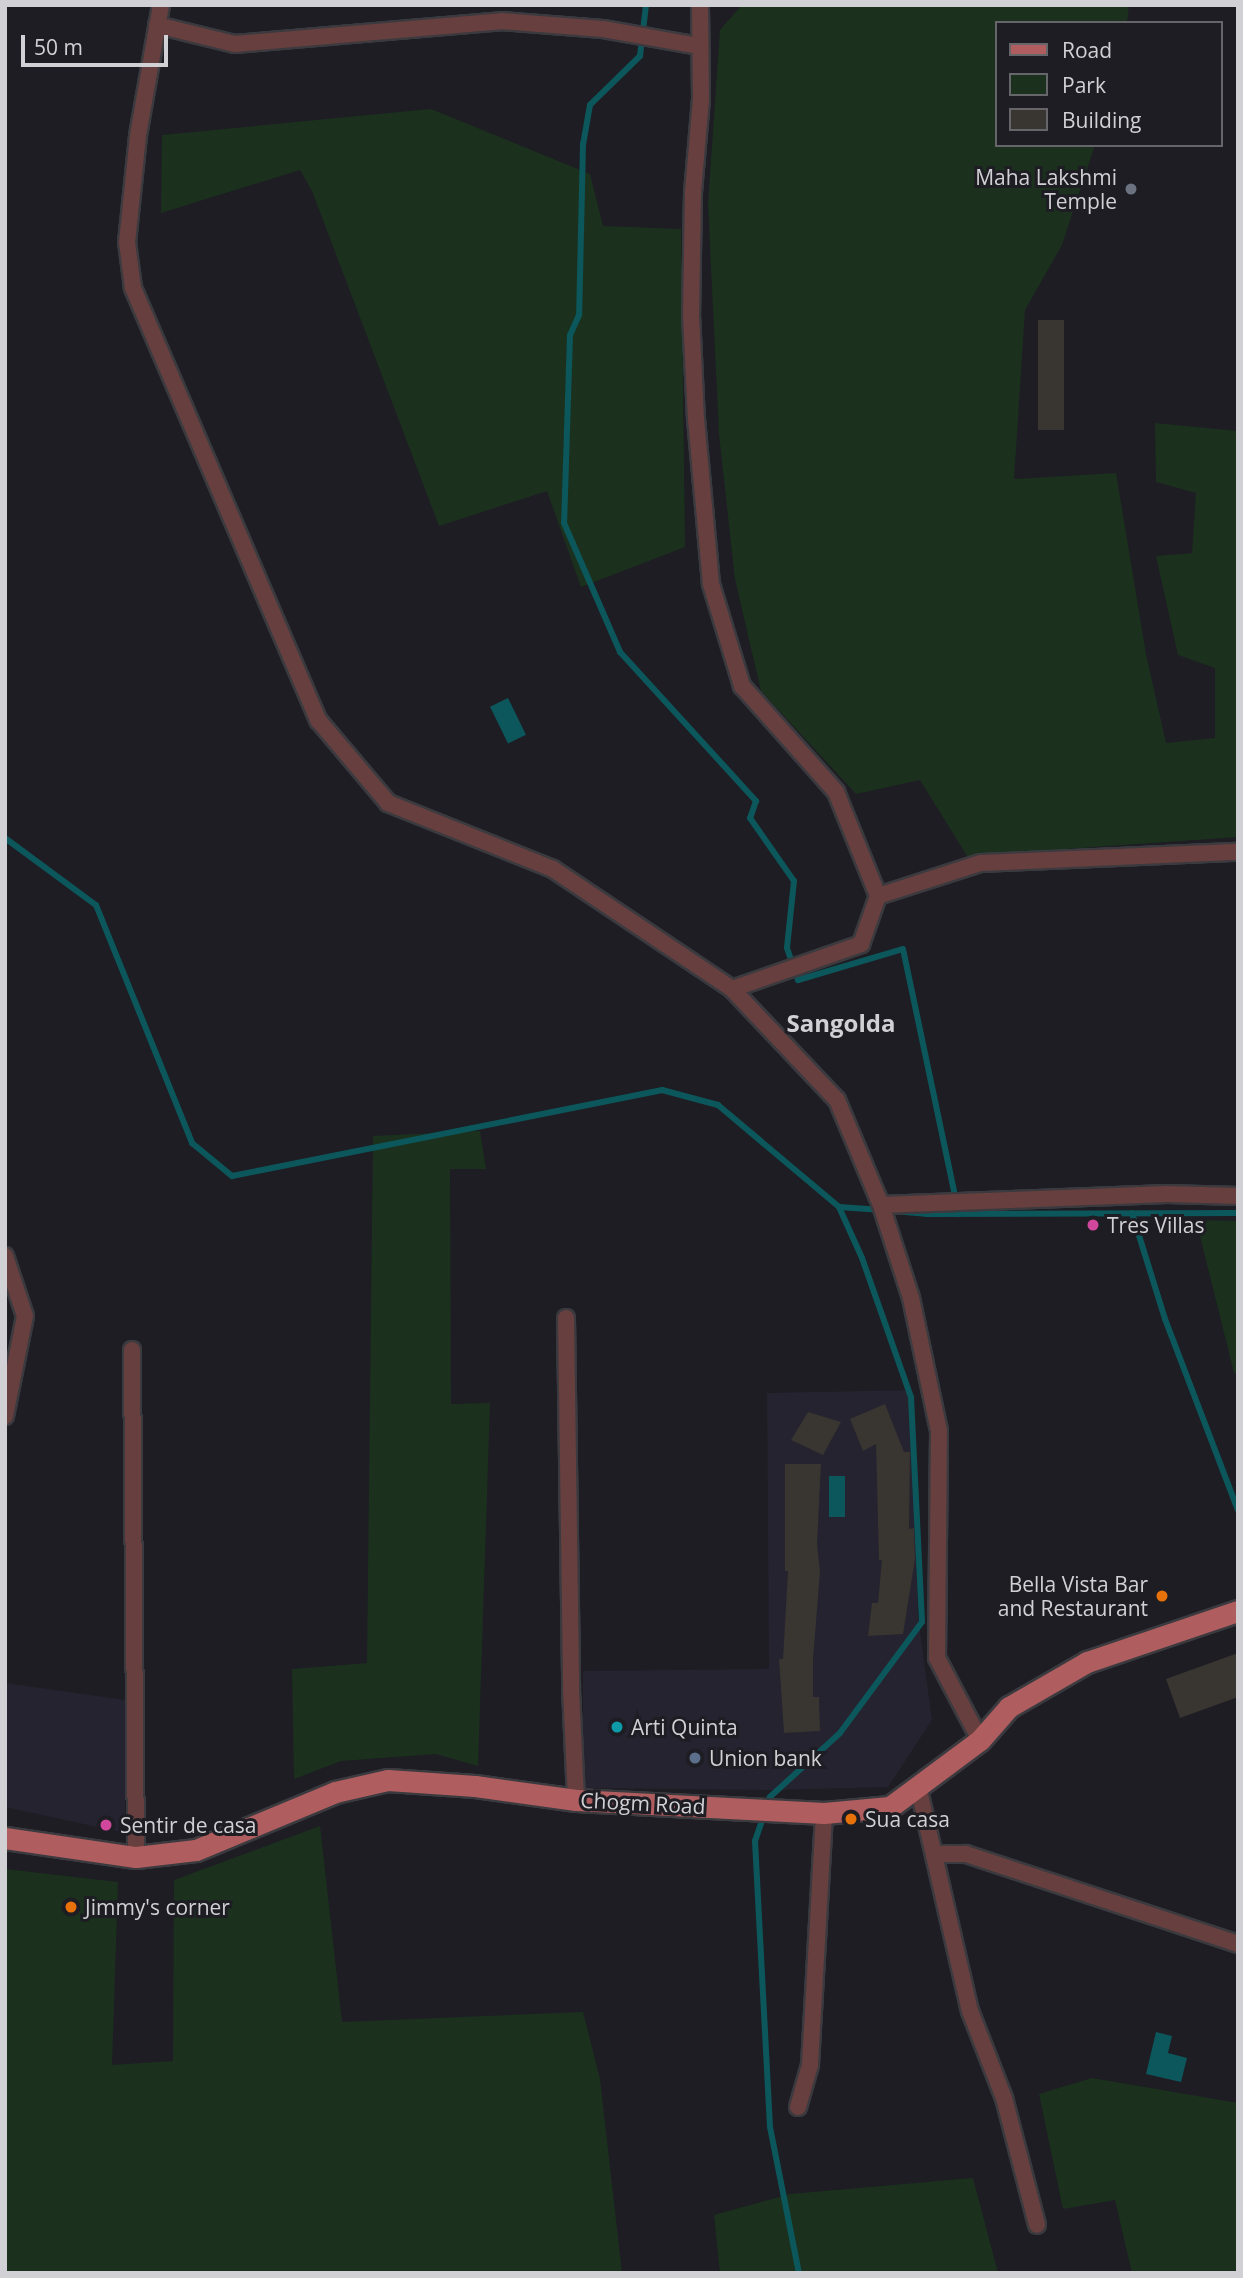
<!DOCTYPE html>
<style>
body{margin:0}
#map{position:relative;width:1243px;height:2278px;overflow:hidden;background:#1d1d23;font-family:"Open Sans",sans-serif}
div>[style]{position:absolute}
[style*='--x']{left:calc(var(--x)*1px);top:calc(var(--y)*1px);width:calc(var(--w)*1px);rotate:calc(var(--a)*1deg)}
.built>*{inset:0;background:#24232f}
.green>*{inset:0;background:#1b311e}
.water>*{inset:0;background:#0c575b;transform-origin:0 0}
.stream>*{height:6px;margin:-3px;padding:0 3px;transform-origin:3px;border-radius:3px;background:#0c575b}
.building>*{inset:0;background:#393530;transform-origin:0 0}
.roads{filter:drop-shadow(2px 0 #3a3a3f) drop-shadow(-2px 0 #3a3a3f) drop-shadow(0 2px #3a3a3f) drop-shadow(0 -2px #3a3a3f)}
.street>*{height:16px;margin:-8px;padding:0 8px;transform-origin:8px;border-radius:8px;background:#673f3f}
.primary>*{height:21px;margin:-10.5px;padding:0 10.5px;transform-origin:10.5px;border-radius:10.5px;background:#b05d5f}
.dots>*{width:19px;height:19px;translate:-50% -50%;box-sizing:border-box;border:4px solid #1d1d23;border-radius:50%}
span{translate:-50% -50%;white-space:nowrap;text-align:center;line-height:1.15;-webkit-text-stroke:6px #1d1d23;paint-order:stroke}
.poi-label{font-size:21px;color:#d1d1d5}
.right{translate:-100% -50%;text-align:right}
.left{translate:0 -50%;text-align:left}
.street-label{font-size:21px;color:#d1d1d5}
.quarter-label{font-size:24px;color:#d1d1d5;font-weight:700}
.frame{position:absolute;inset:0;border:7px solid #d1d1d5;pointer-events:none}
.legend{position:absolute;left:995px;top:21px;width:228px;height:126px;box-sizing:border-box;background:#1d1d23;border:2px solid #65656a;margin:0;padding:9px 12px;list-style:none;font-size:21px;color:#d1d1d5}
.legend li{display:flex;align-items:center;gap:14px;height:35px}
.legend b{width:35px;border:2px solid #65656a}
.scale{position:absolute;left:21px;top:35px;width:147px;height:32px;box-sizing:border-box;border:4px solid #d1d1d5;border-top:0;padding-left:9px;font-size:21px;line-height:24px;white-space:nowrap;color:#d1d1d5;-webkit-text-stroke:5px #1d1d23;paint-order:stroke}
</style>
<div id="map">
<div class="built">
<i style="clip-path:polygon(911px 1390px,918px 1617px,932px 1720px,888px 1787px,770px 1790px,583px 1788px,583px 1671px,769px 1669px,767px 1393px)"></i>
<i style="clip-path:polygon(5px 1683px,126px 1700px,125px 1833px,5px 1807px)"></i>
</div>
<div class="green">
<i style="clip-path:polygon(742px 5px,1129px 5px,1127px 23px,996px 23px,996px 145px,1095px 145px,1062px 245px,1025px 310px,1014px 479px,1116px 473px,1146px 654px,1166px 743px,1215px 738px,1215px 668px,1178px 655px,1156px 556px,1192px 553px,1196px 493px,1156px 482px,1155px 423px,1238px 431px,1238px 837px,967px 856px,920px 780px,856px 794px,761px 691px,735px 579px,719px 434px,708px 204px,720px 30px)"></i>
<i style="clip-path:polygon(431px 109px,590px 174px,603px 226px,681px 229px,685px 547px,581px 587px,547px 491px,439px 526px,312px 191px,300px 170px,161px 213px,162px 135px)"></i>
<i style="clip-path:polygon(480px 1131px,486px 1169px,450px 1169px,451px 1404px,490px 1403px,478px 1766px,436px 1754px,341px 1761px,294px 1779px,292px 1669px,367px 1663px,373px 1136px)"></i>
<i style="clip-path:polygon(1196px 1220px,1238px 1221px,1238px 1373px,1234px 1373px)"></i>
<i style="clip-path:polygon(320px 1826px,342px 2022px,583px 2012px,600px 2079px,622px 2273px,5px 2273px,5px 1869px,118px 1882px,112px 2065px,173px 2061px,174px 1880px)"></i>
<i style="clip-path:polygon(1092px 2078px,1238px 2103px,1238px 2273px,1132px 2273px,1115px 2200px,1063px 2209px,1039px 2094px)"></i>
<i style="clip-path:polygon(973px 2178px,998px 2273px,720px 2273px,714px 2215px,790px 2194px)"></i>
</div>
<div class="water">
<i style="left:508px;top:698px;width:41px;height:20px;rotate:64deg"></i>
<i style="left:829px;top:1476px;width:16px;height:41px"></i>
<i style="clip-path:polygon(1156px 2032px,1172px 2036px,1168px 2053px,1187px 2058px,1181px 2082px,1146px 2074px)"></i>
</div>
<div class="stream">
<i style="--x:646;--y:5;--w:51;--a:96.7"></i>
<i style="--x:640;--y:56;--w:70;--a:135.6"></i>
<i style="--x:590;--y:105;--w:40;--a:100"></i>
<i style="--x:583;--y:144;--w:171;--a:91.3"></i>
<i style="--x:579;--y:315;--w:22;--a:114"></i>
<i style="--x:570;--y:335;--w:188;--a:91.8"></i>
<i style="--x:564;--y:523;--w:141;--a:66.5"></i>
<i style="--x:620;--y:652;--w:202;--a:47.6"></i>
<i style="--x:756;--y:801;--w:18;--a:109"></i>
<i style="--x:750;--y:818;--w:77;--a:55.1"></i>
<i style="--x:794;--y:881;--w:67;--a:96"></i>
<i style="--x:787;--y:948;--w:34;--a:71"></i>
<i style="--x:798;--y:980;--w:109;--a:-16.4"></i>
<i style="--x:903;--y:949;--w:271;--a:78.1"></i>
<i style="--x:5;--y:838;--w:113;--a:36.4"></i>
<i style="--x:96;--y:905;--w:257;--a:68"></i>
<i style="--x:192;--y:1143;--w:52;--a:39.5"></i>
<i style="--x:232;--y:1176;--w:439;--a:-11.3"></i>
<i style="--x:662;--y:1090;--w:58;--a:15"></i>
<i style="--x:718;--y:1105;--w:158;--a:40.1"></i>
<i style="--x:839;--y:1207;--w:56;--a:65.7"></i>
<i style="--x:862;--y:1258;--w:147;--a:70.6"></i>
<i style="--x:911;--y:1397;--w:225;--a:87.2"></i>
<i style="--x:922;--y:1622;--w:138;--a:126.5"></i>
<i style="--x:840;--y:1733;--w:95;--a:137.6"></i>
<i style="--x:770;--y:1797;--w:46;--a:108.8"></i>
<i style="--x:755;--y:1841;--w:286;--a:87"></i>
<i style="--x:770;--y:2127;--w:149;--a:78.8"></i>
<i style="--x:839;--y:1207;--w:43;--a:4"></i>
<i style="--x:893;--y:1211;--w:33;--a:5"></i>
<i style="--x:926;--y:1214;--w:312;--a:-0.2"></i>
<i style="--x:1132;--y:1213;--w:111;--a:72.7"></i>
<i style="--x:1165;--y:1319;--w:204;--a:69.1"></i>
</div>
<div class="building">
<i style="left:1038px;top:320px;width:26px;height:110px"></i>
<i style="clip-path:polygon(885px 1404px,904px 1452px,910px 1452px,909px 1529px,914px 1528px,915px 1559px,903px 1634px,868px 1636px,872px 1603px,878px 1603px,882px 1560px,879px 1560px,876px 1444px,863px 1451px,850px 1419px)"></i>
<i style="clip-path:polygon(808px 1412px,841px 1422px,823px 1455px,791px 1440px)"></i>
<i style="clip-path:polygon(785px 1464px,821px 1464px,817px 1544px,820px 1572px,813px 1659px,813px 1697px,819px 1697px,820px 1731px,784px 1733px,779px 1659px,783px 1659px,788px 1571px,785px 1571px)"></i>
<i style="clip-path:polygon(1238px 1653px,1238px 1697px,1180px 1718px,1166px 1679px)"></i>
</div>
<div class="roads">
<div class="street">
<i style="--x:161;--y:5;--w:133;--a:100"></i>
<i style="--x:138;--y:136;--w:107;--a:95.9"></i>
<i style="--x:127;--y:242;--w:46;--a:82.6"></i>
<i style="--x:133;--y:288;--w:471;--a:66.8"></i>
<i style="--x:319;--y:721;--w:107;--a:49.9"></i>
<i style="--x:388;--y:803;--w:178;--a:21.8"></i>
<i style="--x:553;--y:869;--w:216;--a:33.8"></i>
<i style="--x:732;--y:989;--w:153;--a:46.6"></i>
<i style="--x:837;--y:1100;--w:114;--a:67.3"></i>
<i style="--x:881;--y:1205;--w:98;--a:72.1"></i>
<i style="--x:911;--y:1298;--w:136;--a:78.1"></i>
<i style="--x:939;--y:1431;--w:227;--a:90.5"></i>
<i style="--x:937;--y:1658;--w:93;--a:62.3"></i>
<i style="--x:700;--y:5;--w:94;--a:89.4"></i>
<i style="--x:701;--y:99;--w:93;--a:94.9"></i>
<i style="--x:693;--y:192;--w:122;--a:90.9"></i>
<i style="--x:691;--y:314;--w:105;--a:87.3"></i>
<i style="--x:696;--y:419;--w:166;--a:84.8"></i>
<i style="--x:711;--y:584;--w:107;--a:73.1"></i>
<i style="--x:742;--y:686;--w:142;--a:48.4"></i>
<i style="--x:836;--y:792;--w:112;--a:68"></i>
<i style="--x:157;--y:25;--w:80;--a:13.7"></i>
<i style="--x:235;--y:44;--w:267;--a:-4.9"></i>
<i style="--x:501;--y:21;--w:102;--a:4.5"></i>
<i style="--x:603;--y:29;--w:97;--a:10"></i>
<i style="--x:732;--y:989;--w:137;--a:-19.2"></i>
<i style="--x:861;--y:944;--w:51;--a:-70.5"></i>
<i style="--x:878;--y:896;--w:108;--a:-17.8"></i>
<i style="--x:981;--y:863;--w:257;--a:-2.5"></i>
<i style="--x:881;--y:1205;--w:286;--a:-2.2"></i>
<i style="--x:1167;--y:1194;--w:71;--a:1.6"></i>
<i style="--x:5;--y:1256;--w:63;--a:71.6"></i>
<i style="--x:25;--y:1316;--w:102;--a:101.3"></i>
<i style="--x:566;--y:1318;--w:371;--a:89.2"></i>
<i style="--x:571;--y:1689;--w:111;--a:87.4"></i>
<i style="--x:132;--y:1350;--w:507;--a:89.55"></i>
<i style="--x:918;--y:1786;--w:231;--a:77"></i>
<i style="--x:970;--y:2011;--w:93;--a:68.7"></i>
<i style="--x:1004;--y:2098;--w:131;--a:75.4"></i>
<i style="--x:934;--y:1854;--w:32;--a:0"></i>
<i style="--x:966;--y:1854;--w:287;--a:18.3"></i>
<i style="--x:798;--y:2107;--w:44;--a:-74.1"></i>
<i style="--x:810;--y:2065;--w:252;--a:-86.8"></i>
</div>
<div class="primary">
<i style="--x:5;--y:1838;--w:132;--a:8.3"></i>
<i style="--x:136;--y:1857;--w:60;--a:-6.7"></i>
<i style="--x:196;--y:1850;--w:151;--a:-22.6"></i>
<i style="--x:335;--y:1792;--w:54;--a:-12.8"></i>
<i style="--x:388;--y:1780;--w:87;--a:3.9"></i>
<i style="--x:475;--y:1786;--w:102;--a:7.9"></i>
<i style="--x:576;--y:1800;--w:248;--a:3"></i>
<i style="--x:824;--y:1813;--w:66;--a:-5.2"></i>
<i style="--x:890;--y:1807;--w:112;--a:-36.7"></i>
<i style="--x:980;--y:1740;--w:44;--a:-48.7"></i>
<i style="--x:1009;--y:1707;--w:90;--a:-30"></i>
<i style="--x:1087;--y:1662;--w:159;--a:-18.7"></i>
</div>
</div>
<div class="dots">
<i style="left:1131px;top:189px;background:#6b7280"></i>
<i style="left:1093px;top:1225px;background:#d1479c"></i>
<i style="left:1162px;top:1596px;background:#e8710a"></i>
<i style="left:617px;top:1727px;background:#0f9aa8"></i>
<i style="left:695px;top:1758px;background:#5c6f8a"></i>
<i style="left:851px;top:1819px;background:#e8710a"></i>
<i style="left:106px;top:1825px;background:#d1479c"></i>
<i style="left:71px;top:1907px;background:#e8710a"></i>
</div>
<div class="poi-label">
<span class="right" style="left:1117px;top:189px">Maha Lakshmi<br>Temple</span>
<span class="left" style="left:1107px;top:1225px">Tres Villas</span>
<span class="right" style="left:1148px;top:1596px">Bella Vista Bar<br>and Restaurant</span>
<span class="left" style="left:631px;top:1727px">Arti Quinta</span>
<span class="left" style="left:709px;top:1758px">Union bank</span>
<span class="left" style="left:865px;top:1819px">Sua casa</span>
<span class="left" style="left:120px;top:1825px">Sentir de casa</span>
<span class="left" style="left:85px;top:1907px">Jimmy's corner</span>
</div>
<div class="street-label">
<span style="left:643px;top:1803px;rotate:3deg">Chogm Road</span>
</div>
<div class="quarter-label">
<span style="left:841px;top:1023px">Sangolda</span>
</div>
<div class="frame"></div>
<ul class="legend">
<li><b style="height:9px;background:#b05d5f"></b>Road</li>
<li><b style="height:19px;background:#1b311e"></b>Park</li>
<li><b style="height:19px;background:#393530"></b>Building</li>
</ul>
<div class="scale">50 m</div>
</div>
